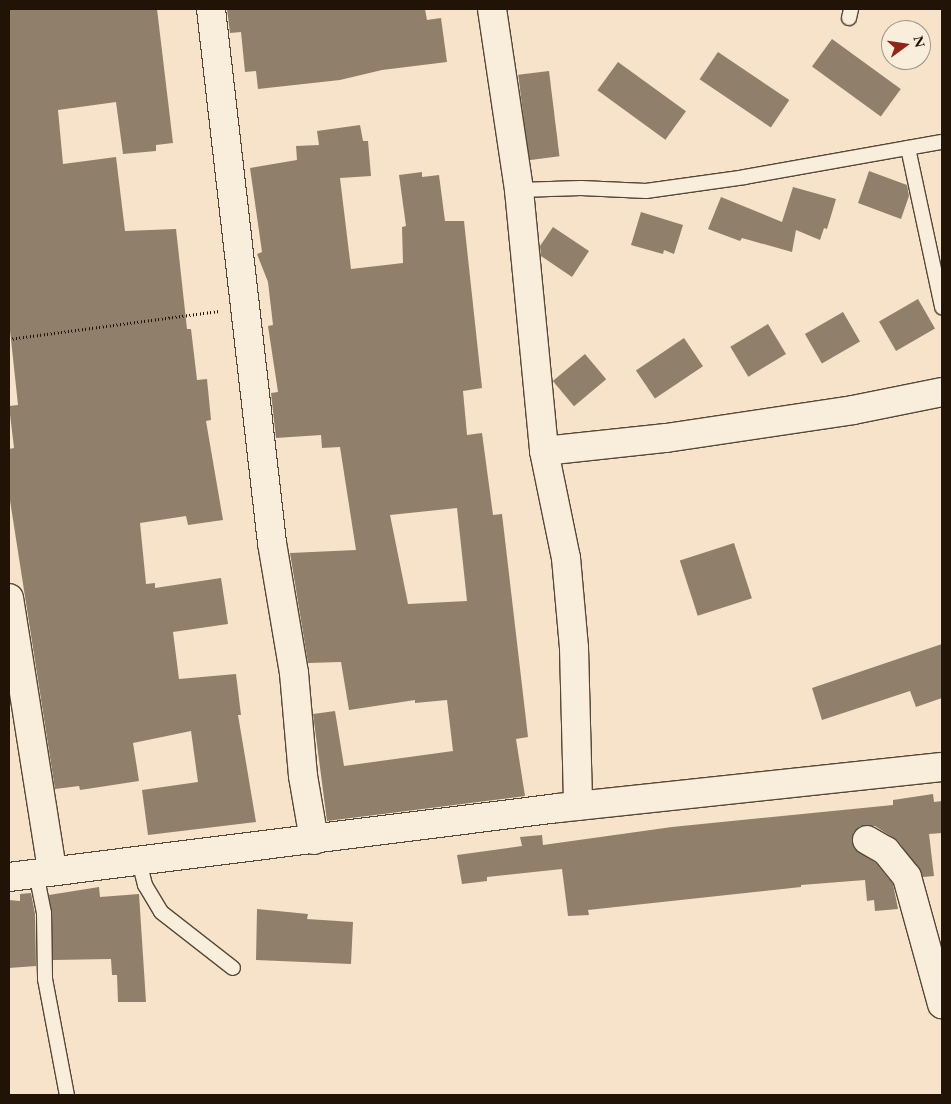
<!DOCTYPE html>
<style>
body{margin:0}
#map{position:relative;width:951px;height:1104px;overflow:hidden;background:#f6e3c9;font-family:"EB Garamond",serif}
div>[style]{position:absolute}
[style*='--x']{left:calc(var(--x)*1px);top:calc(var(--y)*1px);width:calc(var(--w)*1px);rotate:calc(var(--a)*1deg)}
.building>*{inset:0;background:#90806b;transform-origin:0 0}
.path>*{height:3px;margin-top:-1.5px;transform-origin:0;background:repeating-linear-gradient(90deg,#211406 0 1px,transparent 0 3.5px)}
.roads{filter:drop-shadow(1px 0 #564837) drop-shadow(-1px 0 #564837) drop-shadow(0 1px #564837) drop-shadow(0 -1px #564837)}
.service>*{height:14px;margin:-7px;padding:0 7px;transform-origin:7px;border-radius:7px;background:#f9eddc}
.minor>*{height:28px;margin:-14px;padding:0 14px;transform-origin:14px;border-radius:14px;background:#f9eddc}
span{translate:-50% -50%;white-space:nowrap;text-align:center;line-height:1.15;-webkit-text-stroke:4px #f9eddc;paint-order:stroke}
.frame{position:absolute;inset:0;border:10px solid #211406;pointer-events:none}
.north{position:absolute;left:881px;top:20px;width:50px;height:50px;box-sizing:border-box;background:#f9eddc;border:1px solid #a39686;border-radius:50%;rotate:76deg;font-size:14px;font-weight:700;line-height:20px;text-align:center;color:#211406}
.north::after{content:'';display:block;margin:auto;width:18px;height:22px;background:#8f2418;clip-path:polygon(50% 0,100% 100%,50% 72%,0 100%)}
</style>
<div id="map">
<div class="building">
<i style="clip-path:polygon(9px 9px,157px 9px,173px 143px,156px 145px,156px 151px,123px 154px,116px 102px,58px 110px,63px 164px,116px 157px,125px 231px,176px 229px,187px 329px,191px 329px,197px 380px,207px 379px,211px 420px,206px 421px,223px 520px,188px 525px,186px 516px,140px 523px,146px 584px,155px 583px,155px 588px,221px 578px,228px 624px,173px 632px,179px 679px,236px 674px,241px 715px,238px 715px,256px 822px,148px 835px,142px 790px,198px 782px,191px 731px,133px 743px,139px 781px,80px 790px,79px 786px,55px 789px,9px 494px,9px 449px,14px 448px,9px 406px,18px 405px,9px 321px)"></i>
<i style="clip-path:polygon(227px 9px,425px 9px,427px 20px,441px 18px,447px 62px,382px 70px,340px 80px,258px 89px,256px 71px,245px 72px,241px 32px,230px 33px)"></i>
<i style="left:832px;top:39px;width:85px;height:34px;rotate:36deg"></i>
<i style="left:718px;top:52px;width:86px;height:33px;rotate:34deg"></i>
<i style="left:618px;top:62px;width:84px;height:35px;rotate:36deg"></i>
<i style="left:549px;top:71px;width:86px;height:31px;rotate:83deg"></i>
<i style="clip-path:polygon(evenodd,360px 125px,363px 141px,368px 141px,371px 176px,340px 178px,351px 269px,403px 263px,402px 227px,406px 226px,399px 175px,422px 172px,422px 177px,439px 175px,445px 221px,464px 221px,482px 388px,463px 391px,467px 435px,482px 433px,493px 515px,502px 514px,528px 737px,516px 739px,525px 796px,327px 821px,313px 714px,335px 711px,344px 766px,453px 751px,447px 700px,415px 703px,415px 700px,349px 710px,341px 662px,308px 663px,290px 553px,356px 550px,340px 447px,322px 448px,321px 435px,276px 438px,271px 393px,278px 392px,268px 326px,273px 325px,268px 282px,257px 254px,262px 252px,250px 168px,297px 160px,296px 146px,319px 145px,317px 131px,360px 125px,457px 508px,467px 601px,408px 604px,390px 515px,457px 508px)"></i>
<i style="clip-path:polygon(869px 171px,907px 185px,909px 196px,901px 219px,858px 203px)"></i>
<i style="clip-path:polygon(793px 187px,836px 199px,827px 229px,824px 228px,820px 240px,796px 230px,792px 252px,742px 238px,740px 241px,708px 229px,721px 197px,782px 222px)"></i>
<i style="clip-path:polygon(641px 212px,683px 225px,674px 254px,664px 250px,663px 254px,631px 245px)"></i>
<i style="clip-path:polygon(553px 227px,589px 251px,572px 277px,541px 256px,540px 246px)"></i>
<i style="left:918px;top:299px;width:34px;height:45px;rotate:60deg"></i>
<i style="left:843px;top:312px;width:34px;height:44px;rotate:60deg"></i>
<i style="left:768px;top:324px;width:35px;height:44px;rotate:59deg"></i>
<i style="left:684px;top:338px;width:34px;height:58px;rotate:56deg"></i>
<i style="left:585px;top:354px;width:33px;height:42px;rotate:50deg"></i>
<i style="left:734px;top:543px;width:58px;height:57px;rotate:72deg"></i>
<i style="clip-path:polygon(942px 644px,942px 698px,916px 707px,910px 691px,822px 720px,812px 688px)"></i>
<i style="clip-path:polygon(933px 794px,934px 802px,942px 801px,942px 833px,929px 834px,934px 876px,923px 877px,898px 841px,875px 826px,860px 826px,853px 833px,854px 848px,876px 863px,893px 884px,898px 909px,875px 911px,874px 900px,867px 901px,865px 880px,801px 885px,801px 887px,588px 910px,589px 915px,568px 916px,562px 869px,487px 877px,487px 881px,462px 884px,457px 855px,522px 846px,520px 837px,542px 835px,543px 845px,672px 827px,893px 805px,893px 800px)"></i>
<i style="clip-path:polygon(99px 887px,100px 897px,139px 894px,146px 1002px,118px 1002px,117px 975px,112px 975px,111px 959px,53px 960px,49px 895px)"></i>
<i style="clip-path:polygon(31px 893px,35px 914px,36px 966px,9px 968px,9px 900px,20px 901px,20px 894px)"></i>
<i style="clip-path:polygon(257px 909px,308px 914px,307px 919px,353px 922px,351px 964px,256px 960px)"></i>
</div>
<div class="path">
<i style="--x:9;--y:339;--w:212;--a:-7.6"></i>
</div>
<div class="roads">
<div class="service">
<i style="--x:849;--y:18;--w:9;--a:-77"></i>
<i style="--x:908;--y:148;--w:163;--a:77.9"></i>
<i style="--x:519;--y:190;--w:62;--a:-1.8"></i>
<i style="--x:581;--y:188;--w:65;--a:2.6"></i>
<i style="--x:646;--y:191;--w:100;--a:-8"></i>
<i style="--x:745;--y:177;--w:200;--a:-10.1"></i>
<i style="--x:139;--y:861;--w:25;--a:76"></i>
<i style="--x:145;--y:885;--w:31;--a:59"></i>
<i style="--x:161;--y:912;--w:91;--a:37.9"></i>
<i style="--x:36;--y:873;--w:41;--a:78.7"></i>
<i style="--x:44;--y:913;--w:66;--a:89.1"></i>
<i style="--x:45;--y:979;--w:118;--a:79.3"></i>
</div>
<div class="minor">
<i style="--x:211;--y:9;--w:537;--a:83.48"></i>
<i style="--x:272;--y:543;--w:132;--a:80.4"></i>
<i style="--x:294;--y:673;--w:103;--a:85"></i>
<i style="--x:303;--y:776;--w:65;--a:80.2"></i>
<i style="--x:492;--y:9;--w:183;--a:81.5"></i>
<i style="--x:519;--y:190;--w:262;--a:84.5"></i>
<i style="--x:544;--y:451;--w:109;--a:78.4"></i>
<i style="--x:566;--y:558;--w:90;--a:84.9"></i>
<i style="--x:574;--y:648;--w:158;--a:88.5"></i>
<i style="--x:544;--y:451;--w:123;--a:-6.1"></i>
<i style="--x:666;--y:438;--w:189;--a:-8.5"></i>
<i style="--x:853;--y:410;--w:91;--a:-11.4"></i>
<i style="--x:9;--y:598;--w:276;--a:81"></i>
<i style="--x:867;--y:840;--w:22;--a:30"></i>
<i style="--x:886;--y:851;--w:33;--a:51"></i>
<i style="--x:907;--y:877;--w:132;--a:74.6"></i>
<i style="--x:9;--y:877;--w:553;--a:-7.16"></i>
<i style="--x:558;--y:808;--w:386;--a:-6.1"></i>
</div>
</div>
<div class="frame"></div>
<div class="north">N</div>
</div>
